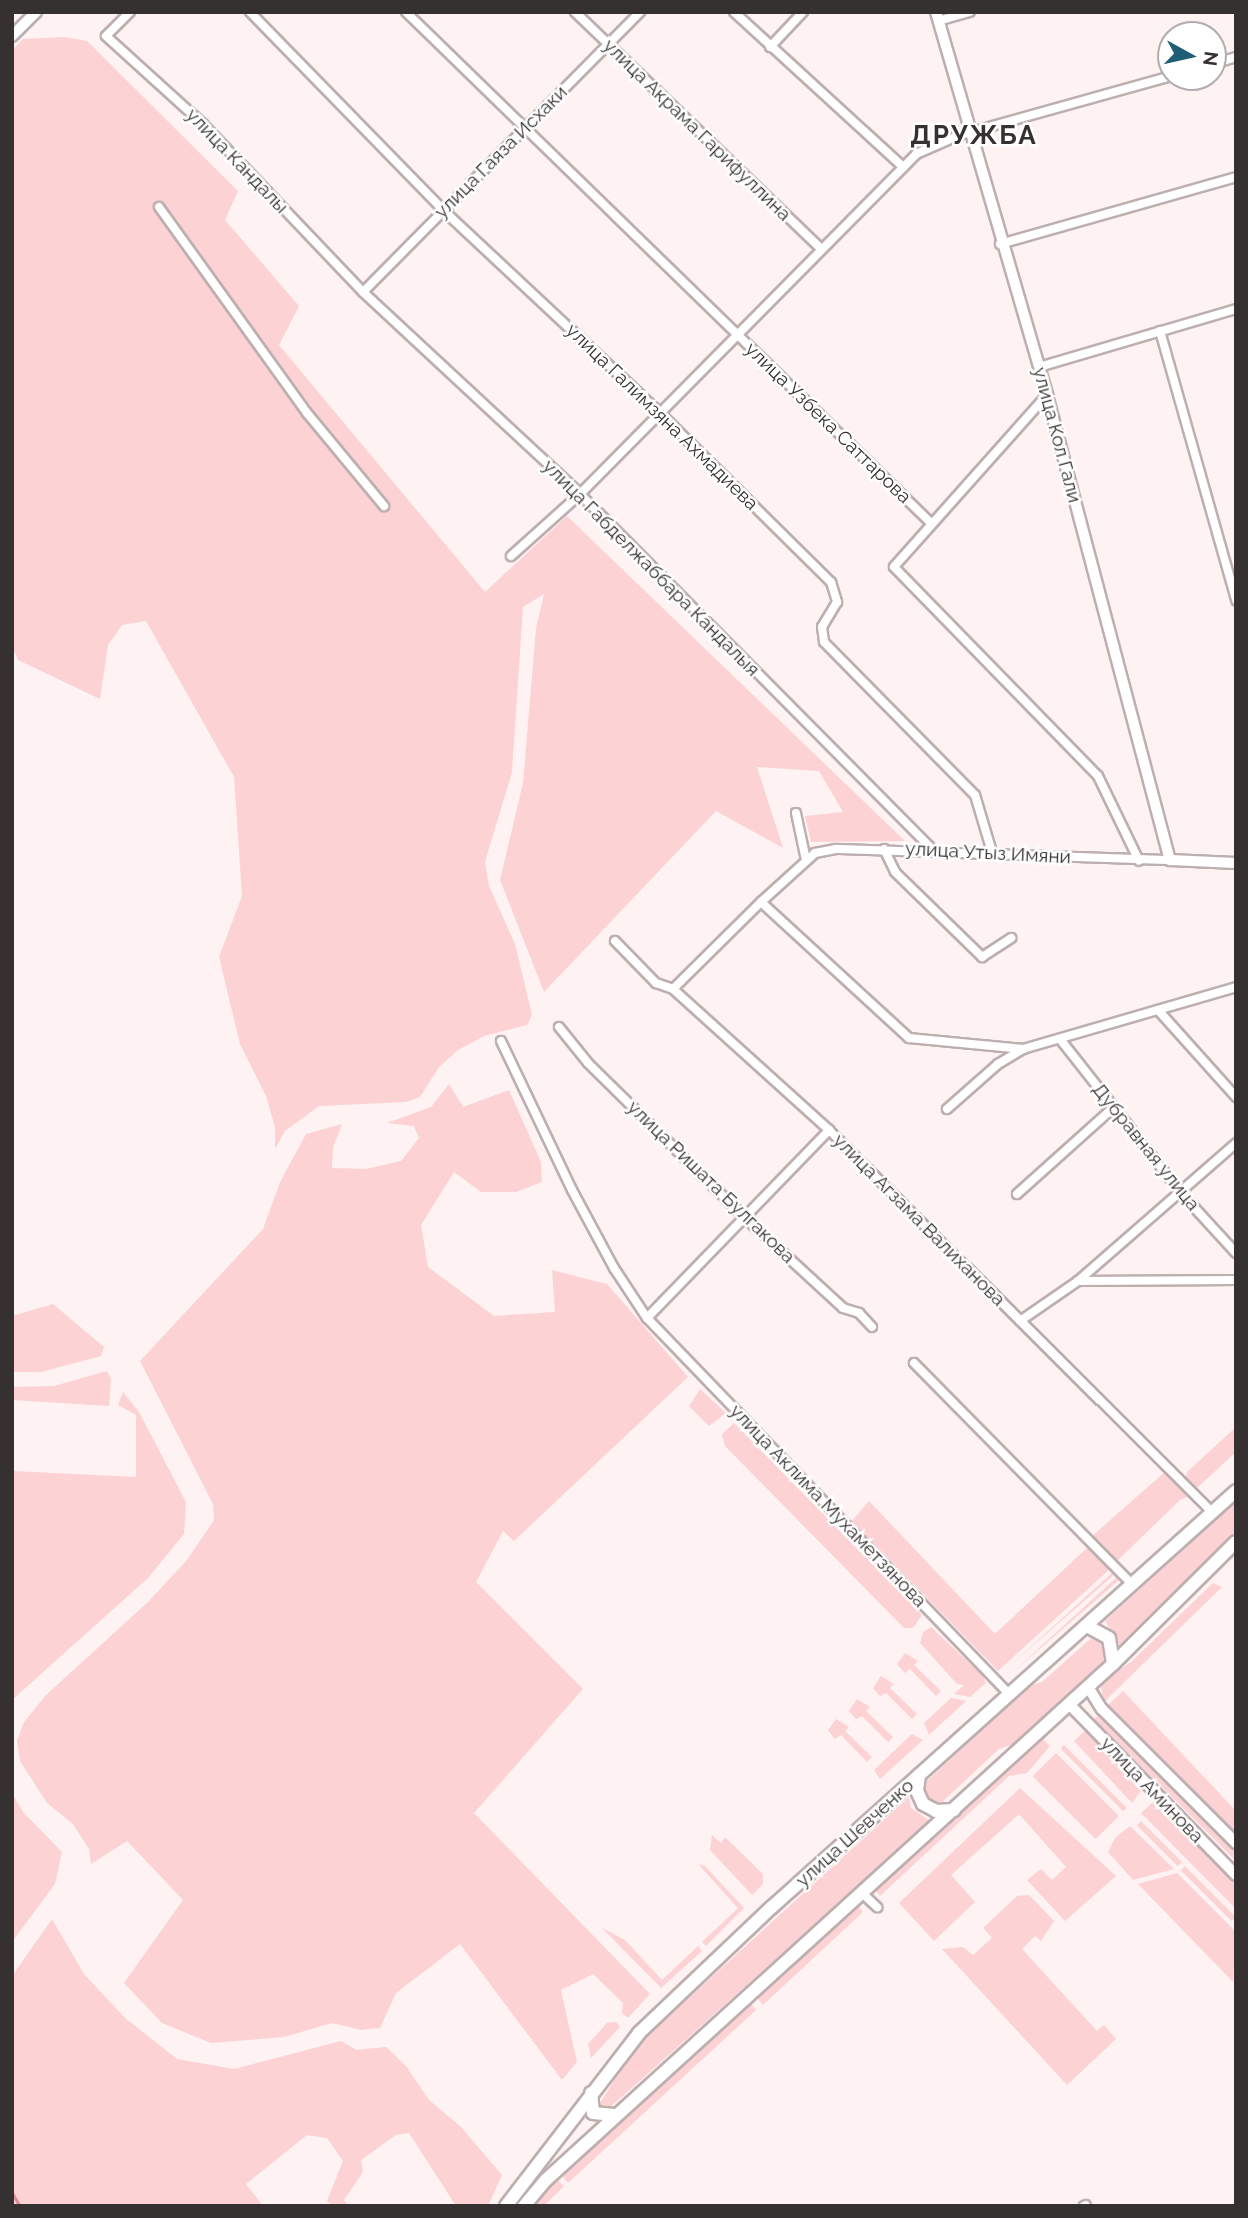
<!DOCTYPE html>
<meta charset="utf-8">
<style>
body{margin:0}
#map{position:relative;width:1248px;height:2218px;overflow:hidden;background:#fef2f3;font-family:Raleway,sans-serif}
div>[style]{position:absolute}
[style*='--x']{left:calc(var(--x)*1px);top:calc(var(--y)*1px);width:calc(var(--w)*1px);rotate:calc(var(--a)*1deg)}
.green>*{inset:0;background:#fcd2d4;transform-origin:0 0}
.stream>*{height:2.5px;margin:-1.25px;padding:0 1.25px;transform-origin:1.25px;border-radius:1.25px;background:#e18d93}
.roads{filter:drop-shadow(2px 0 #bdafb0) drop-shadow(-2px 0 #bdafb0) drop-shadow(0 2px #bdafb0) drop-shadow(0 -2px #bdafb0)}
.street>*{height:8px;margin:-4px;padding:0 4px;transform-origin:4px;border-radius:4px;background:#fff}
.secondary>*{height:10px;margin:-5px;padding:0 5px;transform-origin:5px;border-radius:5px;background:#fff}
.primary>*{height:12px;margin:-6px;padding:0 6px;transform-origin:6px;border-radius:6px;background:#fff}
span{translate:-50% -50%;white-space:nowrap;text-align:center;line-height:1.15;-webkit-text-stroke:5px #fff;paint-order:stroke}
.street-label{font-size:19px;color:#363131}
.district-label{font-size:26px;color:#363131;font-weight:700;letter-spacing:2px}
.frame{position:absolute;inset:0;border:14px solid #363131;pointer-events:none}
.north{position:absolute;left:1157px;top:21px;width:70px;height:70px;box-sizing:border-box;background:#fff;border:2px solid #afadad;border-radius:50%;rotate:98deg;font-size:19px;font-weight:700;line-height:28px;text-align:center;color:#363131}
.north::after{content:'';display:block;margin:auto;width:24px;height:32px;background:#1f5e74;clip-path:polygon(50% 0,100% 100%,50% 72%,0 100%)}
</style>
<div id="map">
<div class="green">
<i style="clip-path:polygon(64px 37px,87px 41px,238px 191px,225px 220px,299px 306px,279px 345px,485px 592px,567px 516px,905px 841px,811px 842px,805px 816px,843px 812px,819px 771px,757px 767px,783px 848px,716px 811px,544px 992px,500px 880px,523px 783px,536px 628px,544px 594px,523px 607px,512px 772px,485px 862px,489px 886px,515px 944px,532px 1015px,527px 1025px,484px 1036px,458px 1050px,439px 1067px,420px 1097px,406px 1102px,319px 1106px,285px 1131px,275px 1149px,275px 1127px,266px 1096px,240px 1044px,219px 957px,242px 896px,234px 777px,146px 621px,122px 625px,108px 645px,100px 699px,18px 660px,12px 646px,12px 50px,23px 39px)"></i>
<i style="clip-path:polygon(449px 1084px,463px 1107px,509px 1090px,541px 1162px,542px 1182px,516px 1192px,481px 1192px,454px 1172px,421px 1225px,428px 1267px,494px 1316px,555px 1312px,552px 1270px,607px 1284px,688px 1377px,514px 1541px,503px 1531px,476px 1582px,583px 1689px,474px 1813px,650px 1994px,628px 2018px,622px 2013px,623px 2003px,593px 1974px,561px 1990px,577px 2062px,562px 2080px,460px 1944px,396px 1993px,380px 2028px,361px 2030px,332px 2023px,284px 2037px,211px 2043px,162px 2023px,124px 1983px,183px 1900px,127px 1841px,91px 1864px,89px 1849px,73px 1824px,47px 1803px,20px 1761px,17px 1741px,24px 1722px,46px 1695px,148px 1602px,187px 1560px,214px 1520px,213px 1504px,140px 1361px,263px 1229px,280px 1182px,306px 1134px,342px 1124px,333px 1148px,332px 1168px,366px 1169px,401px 1161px,419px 1138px,414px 1126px,387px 1123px,431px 1107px)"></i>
<i style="clip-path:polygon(53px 1304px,104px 1347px,101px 1356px,41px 1372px,12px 1372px,12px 1316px)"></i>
<i style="clip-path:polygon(107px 1371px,111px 1379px,109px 1406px,12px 1400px,12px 1387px,54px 1386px)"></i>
<i style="clip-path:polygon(700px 1389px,726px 1413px,709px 1426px,689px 1406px)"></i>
<i style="clip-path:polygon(123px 1392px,139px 1412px,186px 1502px,184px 1534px,148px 1578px,12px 1700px,12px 1471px,136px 1477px,136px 1415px,118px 1405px)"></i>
<i style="clip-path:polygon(734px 1423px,922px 1615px,913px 1628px,904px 1628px,725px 1446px,722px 1434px)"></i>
<i style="clip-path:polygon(1236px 1427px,1236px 1452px,1196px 1489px,1186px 1478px,1187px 1472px)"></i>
<i style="clip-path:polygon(1166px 1471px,1192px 1495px,1180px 1500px,1115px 1563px,1091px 1537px)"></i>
<i style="clip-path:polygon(869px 1501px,995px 1634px,1089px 1546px,1111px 1568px,998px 1671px,852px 1521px)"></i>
<i style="clip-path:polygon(1236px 1502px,1236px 1535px,1120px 1646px,1105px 1621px)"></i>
<i style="clip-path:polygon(1114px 1571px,1116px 1573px,1003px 1672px)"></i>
<i style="clip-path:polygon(1118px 1576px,1119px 1580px,1012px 1673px)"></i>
<i style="clip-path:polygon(1213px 1583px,1222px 1587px,1104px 1702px,1101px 1688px,1106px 1678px,1131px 1662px)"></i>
<i style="clip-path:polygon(931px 1627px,982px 1675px,986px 1683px,970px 1697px,954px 1694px,964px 1685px,957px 1684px,920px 1643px,923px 1632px)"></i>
<i style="clip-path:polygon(1090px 1639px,1101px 1640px,1106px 1659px,1014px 1744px,999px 1749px,941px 1803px,930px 1801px,923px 1792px,925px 1783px,1029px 1686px,1042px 1682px)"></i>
<i style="clip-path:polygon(905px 1653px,918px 1661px,914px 1665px,941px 1691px,936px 1696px,910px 1669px,905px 1673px,897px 1664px)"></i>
<i style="clip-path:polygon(881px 1676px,894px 1684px,890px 1688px,917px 1714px,912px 1719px,886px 1693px,880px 1696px,873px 1688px)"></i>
<i style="clip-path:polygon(1123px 1691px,1236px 1811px,1236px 1836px,1107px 1706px)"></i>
<i style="clip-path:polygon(951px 1698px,966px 1701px,929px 1735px,924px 1723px)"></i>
<i style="clip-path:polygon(857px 1699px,870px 1707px,866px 1711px,893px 1737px,888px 1742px,862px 1716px,856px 1719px,849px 1711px)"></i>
<i style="clip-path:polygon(1100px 1714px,1236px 1852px,1235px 1860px,1094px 1719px)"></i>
<i style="clip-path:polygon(836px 1719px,849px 1727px,845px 1731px,872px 1757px,867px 1762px,841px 1735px,835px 1739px,828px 1730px)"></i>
<i style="clip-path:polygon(1086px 1730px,1143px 1788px,1132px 1803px,1074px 1741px)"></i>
<i style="clip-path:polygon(912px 1734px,923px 1740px,880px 1779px,874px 1770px)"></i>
<i style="clip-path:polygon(1041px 1737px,1050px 1746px,1027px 1773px,1009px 1776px,880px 1896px,876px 1891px,914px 1852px)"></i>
<i style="left:1064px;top:1745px;width:89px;height:5px;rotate:45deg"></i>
<i style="left:1056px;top:1753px;width:89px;height:33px;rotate:45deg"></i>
<i style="clip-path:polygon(1020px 1788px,1116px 1876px,1065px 1921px,1027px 1880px,1041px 1869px,1052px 1880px,1066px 1867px,1019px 1814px,951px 1875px,975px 1902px,934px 1941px,899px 1903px)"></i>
<i style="clip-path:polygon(12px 1793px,23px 1812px,62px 1852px,55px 1884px,12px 1942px)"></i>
<i style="clip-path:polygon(909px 1797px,911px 1808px,930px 1821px,606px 2111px,599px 2112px,598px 2106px,636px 2046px)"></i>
<i style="clip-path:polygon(1153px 1802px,1236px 1885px,1236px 1909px,1141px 1813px)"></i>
<i style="left:1141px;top:1821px;width:58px;height:6px;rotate:45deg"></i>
<i style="clip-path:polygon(1130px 1826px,1174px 1869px,1133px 1880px,1108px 1852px,1115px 1838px)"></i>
<i style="clip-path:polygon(712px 1835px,721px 1843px,725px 1837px,763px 1874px,763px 1884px,752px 1895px,710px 1850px)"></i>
<i style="clip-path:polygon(698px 1864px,705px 1866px,744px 1908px,706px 1946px,702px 1942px,738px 1908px)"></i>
<i style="left:1185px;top:1866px;width:72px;height:6px;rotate:45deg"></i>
<i style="clip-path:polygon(1177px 1873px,1236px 1932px,1233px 1982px,1138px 1884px)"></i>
<i style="clip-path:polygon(1029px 1895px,1054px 1921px,1041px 1941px,1035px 1936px,1022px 1949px,1097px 2031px,1104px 2025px,1116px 2039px,1067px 2085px,942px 1949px,963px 1947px,973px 1955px,992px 1938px,983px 1928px,1017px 1896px)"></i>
<i style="clip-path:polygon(859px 1906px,863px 1912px,763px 2005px,755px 1995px)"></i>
<i style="clip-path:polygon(52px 1919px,84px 1974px,125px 2018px,177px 2059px,234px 2069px,341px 2041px,357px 2050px,386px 2047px,406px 2066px,429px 2100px,461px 2127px,502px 2175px,488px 2206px,456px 2206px,409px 2133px,396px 2135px,361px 2160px,363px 2172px,344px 2200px,349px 2206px,332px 2206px,327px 2201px,343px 2161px,327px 2138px,307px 2135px,246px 2184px,263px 2206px,12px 2206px,12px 1976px)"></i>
<i style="clip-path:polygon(602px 1928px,625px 1940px,662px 1980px,698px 1946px,702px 1951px,661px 1988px)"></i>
<i style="clip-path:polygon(748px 2000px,756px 2010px,568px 2183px,560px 2173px,591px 2143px,603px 2140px)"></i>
<i style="clip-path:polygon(616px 2022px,620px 2027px,591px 2058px,588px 2044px,607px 2023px)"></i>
<i style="clip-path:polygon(555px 2177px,564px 2186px,544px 2206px,528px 2206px)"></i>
</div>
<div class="stream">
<i style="--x:12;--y:2192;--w:16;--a:60"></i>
</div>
<div class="roads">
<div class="street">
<i style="--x:130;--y:12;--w:34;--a:135"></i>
<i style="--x:106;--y:36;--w:131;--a:42.2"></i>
<i style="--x:203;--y:124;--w:232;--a:46.4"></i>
<i style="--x:363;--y:292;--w:296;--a:42.9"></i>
<i style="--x:580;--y:494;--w:501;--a:45.24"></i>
<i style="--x:250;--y:12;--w:277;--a:45.7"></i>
<i style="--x:443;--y:210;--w:296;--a:43.1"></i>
<i style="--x:659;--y:412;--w:242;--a:44.7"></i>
<i style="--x:831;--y:582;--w:21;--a:73"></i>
<i style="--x:837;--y:602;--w:29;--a:121"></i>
<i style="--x:822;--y:627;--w:15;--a:82"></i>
<i style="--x:824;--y:642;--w:215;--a:45.4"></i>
<i style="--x:975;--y:795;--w:59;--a:73.4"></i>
<i style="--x:406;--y:12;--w:734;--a:44.23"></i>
<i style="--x:575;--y:12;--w:340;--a:43.9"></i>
<i style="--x:734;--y:12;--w:228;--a:42.5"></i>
<i style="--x:938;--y:21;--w:33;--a:-16"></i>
<i style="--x:770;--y:47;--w:48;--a:-46.7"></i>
<i style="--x:1213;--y:64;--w:24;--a:-17"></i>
<i style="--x:159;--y:207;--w:254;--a:54.3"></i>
<i style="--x:307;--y:413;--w:121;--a:50.4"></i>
<i style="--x:1000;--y:244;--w:245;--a:-15.8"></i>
<i style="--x:363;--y:292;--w:394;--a:-45.3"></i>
<i style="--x:1160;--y:331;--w:280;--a:74.2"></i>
<i style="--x:1039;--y:367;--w:205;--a:-16.4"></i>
<i style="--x:1047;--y:395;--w:230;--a:131.7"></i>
<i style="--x:894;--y:567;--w:292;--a:45.7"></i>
<i style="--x:1098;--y:776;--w:94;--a:64.2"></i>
<i style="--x:511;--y:556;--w:93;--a:-41.9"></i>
<i style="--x:580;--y:494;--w:478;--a:-45.3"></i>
<i style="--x:916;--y:154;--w:48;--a:-23.4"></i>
<i style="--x:960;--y:135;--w:219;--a:-15.6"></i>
<i style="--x:796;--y:813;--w:48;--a:78"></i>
<i style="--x:884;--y:849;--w:25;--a:64"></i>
<i style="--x:895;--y:872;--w:122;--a:44.3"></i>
<i style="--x:982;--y:957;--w:35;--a:-33"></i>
<i style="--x:761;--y:902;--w:73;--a:-42.2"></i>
<i style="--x:815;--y:853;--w:21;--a:-11"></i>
<i style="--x:836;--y:849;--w:334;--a:1.9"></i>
<i style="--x:615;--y:941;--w:59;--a:45.7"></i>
<i style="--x:656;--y:983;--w:18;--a:19"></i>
<i style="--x:673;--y:989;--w:210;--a:42.1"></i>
<i style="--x:829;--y:1130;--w:541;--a:44.93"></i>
<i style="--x:673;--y:989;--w:124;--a:-44.7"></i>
<i style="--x:761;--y:902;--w:201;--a:42.6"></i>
<i style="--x:909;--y:1038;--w:115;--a:5.5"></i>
<i style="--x:1158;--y:1010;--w:117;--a:48.1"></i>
<i style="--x:559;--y:1027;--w:46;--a:51.1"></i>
<i style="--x:588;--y:1063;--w:216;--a:44.6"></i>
<i style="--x:742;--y:1215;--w:137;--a:42.6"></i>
<i style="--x:843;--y:1308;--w:17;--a:17"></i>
<i style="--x:859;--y:1313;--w:19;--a:47"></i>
<i style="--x:1060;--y:1039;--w:196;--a:51.8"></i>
<i style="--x:1181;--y:1193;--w:81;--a:47.5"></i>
<i style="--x:501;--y:1041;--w:165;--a:64.5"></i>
<i style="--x:572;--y:1190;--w:89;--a:61.7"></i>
<i style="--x:614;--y:1268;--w:60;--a:56.6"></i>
<i style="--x:647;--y:1318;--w:521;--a:46.09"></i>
<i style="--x:947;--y:1109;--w:68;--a:-41.4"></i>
<i style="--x:998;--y:1064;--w:29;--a:-31"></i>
<i style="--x:1023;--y:1049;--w:222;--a:-16.2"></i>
<i style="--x:1017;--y:1194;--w:130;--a:-41.9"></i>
<i style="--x:1078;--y:1281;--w:210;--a:-41.1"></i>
<i style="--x:647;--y:1318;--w:262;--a:-45.9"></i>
<i style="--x:1020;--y:1321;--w:70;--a:-34.6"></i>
<i style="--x:1078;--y:1281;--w:158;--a:-0.4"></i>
<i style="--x:914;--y:1363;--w:310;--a:45.4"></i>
<i style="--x:862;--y:1893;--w:21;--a:43"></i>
<i style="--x:1084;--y:2206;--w:2;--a:-27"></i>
</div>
<div class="secondary">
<i style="--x:936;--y:12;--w:399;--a:73.8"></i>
<i style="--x:1047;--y:395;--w:481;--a:75.2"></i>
<i style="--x:1170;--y:860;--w:66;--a:2.6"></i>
<i style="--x:12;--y:36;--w:34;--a:-45"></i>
<i style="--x:1088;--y:1687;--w:26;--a:58"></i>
<i style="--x:1102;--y:1709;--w:190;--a:45"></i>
<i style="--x:1069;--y:1704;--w:239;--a:45.7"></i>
</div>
<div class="primary">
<i style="--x:1087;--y:1626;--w:25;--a:29"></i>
<i style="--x:1109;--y:1638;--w:26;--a:81"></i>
<i style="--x:919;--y:1775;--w:16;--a:97"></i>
<i style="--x:917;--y:1791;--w:14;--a:65"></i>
<i style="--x:923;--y:1804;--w:15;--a:28"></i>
<i style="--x:936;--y:1811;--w:18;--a:-3"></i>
<i style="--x:591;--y:2093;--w:20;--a:84"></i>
<i style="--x:593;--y:2113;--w:22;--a:5"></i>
<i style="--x:506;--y:2206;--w:218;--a:-52.4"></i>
<i style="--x:639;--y:2033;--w:183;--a:-43.5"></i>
<i style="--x:772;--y:1907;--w:623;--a:-41.88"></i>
<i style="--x:524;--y:2206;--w:35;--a:-50"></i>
<i style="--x:547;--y:2179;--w:765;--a:-42.3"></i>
<i style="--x:1113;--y:1664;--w:173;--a:-44.8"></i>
</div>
</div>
<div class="street-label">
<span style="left:697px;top:130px;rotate:44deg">улица Акрама Гарифуллина</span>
<span style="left:501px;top:152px;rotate:-45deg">улица Гаяза Исхаки</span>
<span style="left:237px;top:161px;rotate:46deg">улица Кандалы</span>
<span style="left:662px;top:417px;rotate:44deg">улица Галимзяна Ахмадиева</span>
<span style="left:828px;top:423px;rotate:44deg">улица Узбека Саттарова</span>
<span style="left:1057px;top:435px;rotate:75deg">улица Кол Гали</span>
<span style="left:651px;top:568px;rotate:45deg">улица Габделжаббара Кандалыя</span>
<span style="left:988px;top:853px;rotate:3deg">улица Утыз Имяни</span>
<span style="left:1146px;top:1147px;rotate:51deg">Дубравная улица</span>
<span style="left:711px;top:1182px;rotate:44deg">улица Ришата Булгакова</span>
<span style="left:919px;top:1220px;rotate:45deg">улица Агзама Валиханова</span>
<span style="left:828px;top:1506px;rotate:46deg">улица Аклима Мухаметзянова</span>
<span style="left:1152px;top:1790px;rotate:46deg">улица Аминова</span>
<span style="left:855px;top:1833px;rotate:-42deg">улица Шевченко</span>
</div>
<div class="district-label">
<span style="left:974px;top:136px">ДРУЖБА</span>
</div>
<div class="frame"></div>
<div class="north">N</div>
</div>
